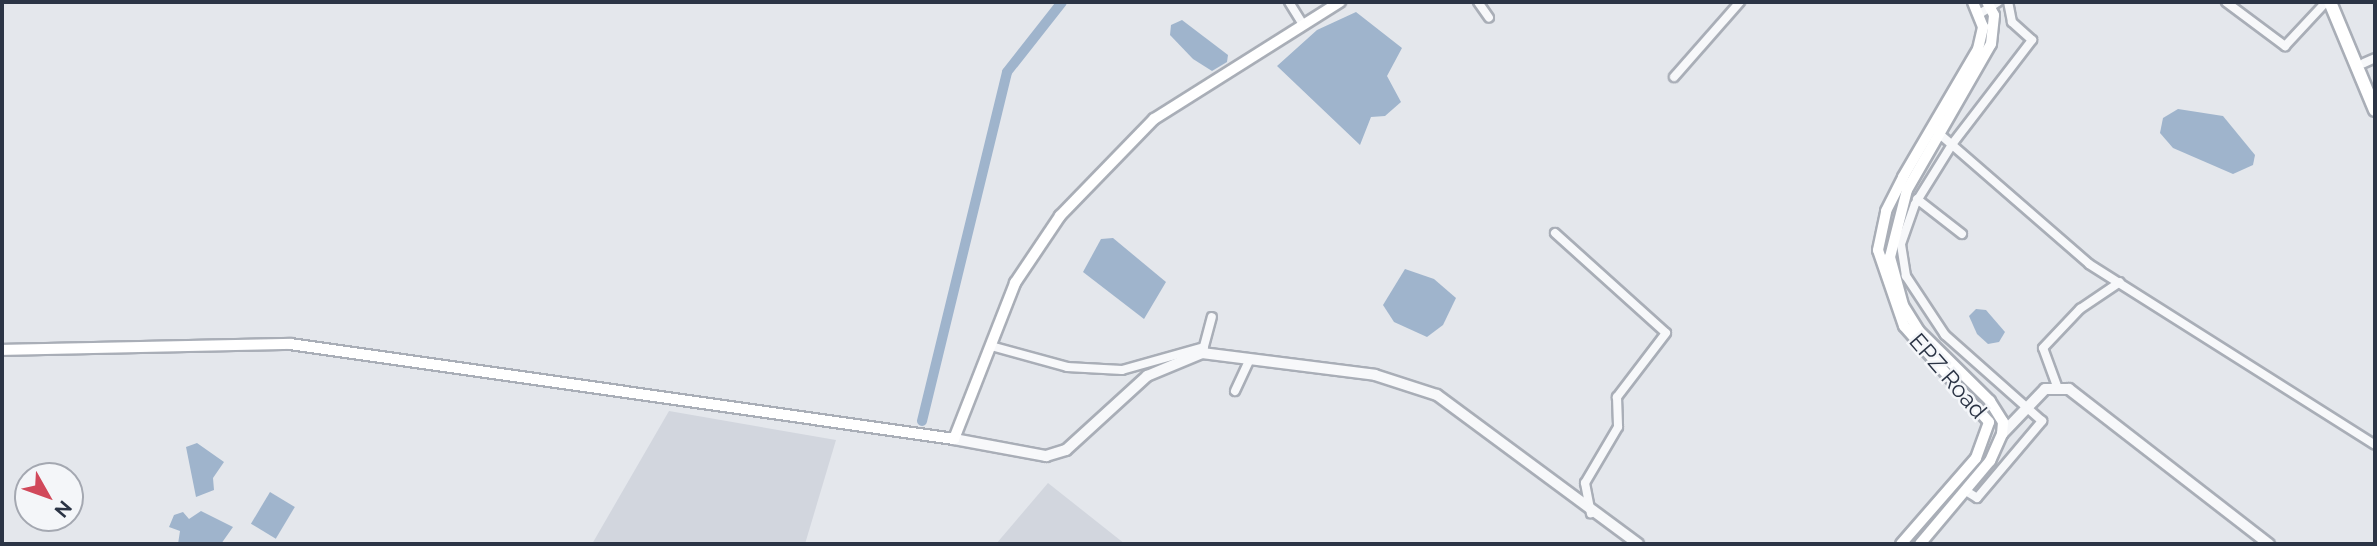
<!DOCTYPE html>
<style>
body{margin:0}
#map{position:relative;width:2377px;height:546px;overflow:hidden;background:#e4e7ec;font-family:Raleway,sans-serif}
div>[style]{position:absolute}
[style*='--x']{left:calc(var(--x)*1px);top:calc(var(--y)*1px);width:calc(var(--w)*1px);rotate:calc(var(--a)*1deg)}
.built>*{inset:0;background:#d2d6de}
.water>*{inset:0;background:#9fb4cc;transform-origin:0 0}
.canal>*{height:10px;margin:-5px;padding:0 5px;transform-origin:5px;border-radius:5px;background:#9fb4cc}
.roads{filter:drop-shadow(2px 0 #a9aeb7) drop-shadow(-2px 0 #a9aeb7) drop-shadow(0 2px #a9aeb7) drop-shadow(0 -2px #a9aeb7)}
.minor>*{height:8px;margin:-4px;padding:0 4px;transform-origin:4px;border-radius:4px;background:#f7f8fa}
.tertiary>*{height:10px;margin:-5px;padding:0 5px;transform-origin:5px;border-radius:5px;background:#f7f8fa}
.secondary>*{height:10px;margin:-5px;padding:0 5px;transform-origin:5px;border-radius:5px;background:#fff}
.primary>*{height:12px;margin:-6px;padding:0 6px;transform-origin:6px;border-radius:6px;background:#fff}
span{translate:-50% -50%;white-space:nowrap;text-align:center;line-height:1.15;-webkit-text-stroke:5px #f4f6f9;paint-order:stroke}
.street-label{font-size:23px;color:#2b3445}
.frame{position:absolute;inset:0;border:4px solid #2b3445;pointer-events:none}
.north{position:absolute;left:14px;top:462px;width:70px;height:70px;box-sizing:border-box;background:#f4f6f9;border:2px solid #a4a8b1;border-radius:50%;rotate:130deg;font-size:19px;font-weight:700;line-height:28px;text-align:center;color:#2b3445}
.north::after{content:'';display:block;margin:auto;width:24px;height:32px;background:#d1495b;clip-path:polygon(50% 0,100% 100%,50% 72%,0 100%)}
</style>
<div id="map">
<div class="built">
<i style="clip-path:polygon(669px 411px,836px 440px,805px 544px,592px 544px)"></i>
<i style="clip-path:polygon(1048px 483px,1125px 544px,996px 544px)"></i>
</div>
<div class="water">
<i style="clip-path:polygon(1356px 12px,1402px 48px,1387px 76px,1401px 102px,1385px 116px,1371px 117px,1360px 145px,1277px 66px,1317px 30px)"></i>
<i style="clip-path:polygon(1182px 20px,1228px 55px,1227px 62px,1212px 71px,1193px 59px,1170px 35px,1171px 25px)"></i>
<i style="clip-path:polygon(2178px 109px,2223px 116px,2255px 155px,2253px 165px,2233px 174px,2173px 148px,2160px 133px,2163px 118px)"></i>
<i style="clip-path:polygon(1113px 238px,1166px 282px,1144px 319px,1083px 272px,1101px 239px)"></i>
<i style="clip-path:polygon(1405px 269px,1434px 279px,1456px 298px,1443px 325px,1427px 337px,1394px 322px,1383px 305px)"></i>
<i style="clip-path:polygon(1976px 309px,1986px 310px,2005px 332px,1999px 342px,1988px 344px,1977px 334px,1969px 316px)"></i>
<i style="clip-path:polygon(197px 443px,224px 462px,213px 478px,214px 490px,196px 497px,186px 447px)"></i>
<i style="left:270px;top:492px;width:29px;height:37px;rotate:31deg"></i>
<i style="clip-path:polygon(201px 511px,233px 527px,221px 544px,178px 544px,180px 531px,169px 527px,174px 515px,183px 512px,189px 519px)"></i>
</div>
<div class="canal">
<i style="--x:922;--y:421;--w:359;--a:-76.3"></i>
<i style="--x:1007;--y:72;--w:89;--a:-51.8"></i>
</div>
<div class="roads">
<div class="minor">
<i style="--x:1289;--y:2;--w:26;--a:58"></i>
<i style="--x:1478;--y:2;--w:19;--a:55"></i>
<i style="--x:2226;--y:2;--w:74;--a:36.7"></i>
<i style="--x:2285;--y:46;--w:60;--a:-47"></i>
<i style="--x:1981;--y:13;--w:20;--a:-33"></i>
<i style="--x:2364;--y:63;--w:12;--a:-24"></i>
<i style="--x:1674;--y:77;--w:100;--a:-48.7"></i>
<i style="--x:1935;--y:130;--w:204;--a:41"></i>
<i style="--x:2089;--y:264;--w:338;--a:32.3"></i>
<i style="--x:1917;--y:199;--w:57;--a:37.9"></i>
<i style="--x:1555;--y:233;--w:149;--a:42"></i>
<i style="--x:1666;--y:333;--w:81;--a:127.4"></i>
<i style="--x:1617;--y:397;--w:30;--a:88"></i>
<i style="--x:1618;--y:427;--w:65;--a:120.5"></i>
<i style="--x:1585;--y:483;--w:31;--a:79"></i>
<i style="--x:991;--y:346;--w:79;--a:15.4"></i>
<i style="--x:1067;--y:367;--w:55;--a:3.1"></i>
<i style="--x:1122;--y:370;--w:85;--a:-15.7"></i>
<i style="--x:1203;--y:350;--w:34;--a:-75"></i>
<i style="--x:2057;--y:386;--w:40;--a:-110.2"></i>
<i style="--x:2043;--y:348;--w:54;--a:-46.5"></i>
<i style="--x:2080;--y:309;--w:48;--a:-34"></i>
<i style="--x:1235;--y:391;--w:35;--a:-65"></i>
<i style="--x:1966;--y:491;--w:13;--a:32"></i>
<i style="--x:1977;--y:498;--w:101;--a:-49.8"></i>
<i style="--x:2042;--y:421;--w:130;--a:-138.4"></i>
<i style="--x:1945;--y:335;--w:71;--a:-123.5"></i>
<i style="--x:1906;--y:276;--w:32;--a:-99"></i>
<i style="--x:1901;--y:244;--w:42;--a:-70.7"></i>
<i style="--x:1915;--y:204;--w:72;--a:-58.1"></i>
<i style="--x:1953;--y:143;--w:130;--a:-52.5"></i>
<i style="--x:2032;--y:40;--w:27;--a:-138"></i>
<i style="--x:2012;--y:22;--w:20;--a:-101"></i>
</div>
<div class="tertiary">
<i style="--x:2002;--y:434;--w:62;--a:-46.3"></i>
<i style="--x:2045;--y:389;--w:24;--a:0"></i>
<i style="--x:2069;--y:389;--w:253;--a:37.8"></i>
<i style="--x:954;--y:439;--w:94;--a:10.5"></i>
<i style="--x:1046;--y:456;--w:21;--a:-17"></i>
<i style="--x:1066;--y:450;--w:110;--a:-42.4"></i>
<i style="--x:1147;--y:376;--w:60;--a:-22.7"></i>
<i style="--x:1202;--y:353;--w:174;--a:7.2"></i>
<i style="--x:1375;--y:375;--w:65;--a:17.9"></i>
<i style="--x:1437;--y:395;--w:250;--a:36.5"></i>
</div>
<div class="secondary">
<i style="--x:2;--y:350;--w:288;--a:-1.2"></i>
<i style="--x:290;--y:344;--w:671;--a:8.14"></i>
<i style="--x:954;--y:439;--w:168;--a:-68.6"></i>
<i style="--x:1015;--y:283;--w:81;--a:-56.1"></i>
<i style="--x:1060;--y:216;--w:135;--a:-45.9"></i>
<i style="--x:1154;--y:119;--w:220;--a:-32.2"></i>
<i style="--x:1901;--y:544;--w:114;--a:-48.9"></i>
<i style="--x:1976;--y:458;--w:38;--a:-70"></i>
<i style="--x:1989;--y:422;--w:128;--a:-131.5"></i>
<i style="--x:1904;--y:326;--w:80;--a:-108.9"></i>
<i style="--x:1878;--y:250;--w:40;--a:-78"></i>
<i style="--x:1886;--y:211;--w:38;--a:-63"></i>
<i style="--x:1903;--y:177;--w:148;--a:-59.6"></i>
<i style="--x:1978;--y:49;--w:23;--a:-77"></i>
<i style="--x:1983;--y:27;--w:27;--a:-112"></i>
<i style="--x:1920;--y:544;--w:109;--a:-49.9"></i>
<i style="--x:1990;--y:461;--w:30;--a:-66"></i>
<i style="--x:2002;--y:434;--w:12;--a:-85"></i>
<i style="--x:2003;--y:422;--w:25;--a:-122"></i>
<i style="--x:1990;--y:401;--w:100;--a:-135.4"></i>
<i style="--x:1919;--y:331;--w:31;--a:-122"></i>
<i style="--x:1903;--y:305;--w:50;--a:-105.2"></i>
<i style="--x:1890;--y:257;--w:69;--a:-75.8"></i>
<i style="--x:1907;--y:190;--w:168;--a:-60.1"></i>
<i style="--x:1991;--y:44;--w:29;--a:-84"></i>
<i style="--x:1994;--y:15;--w:15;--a:-118"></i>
</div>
<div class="primary">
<i style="--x:2330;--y:2;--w:117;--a:67.4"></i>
</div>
</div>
<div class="street-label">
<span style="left:1948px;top:376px;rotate:49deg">EPZ Road</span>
</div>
<div class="frame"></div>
<div class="north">N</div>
</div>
